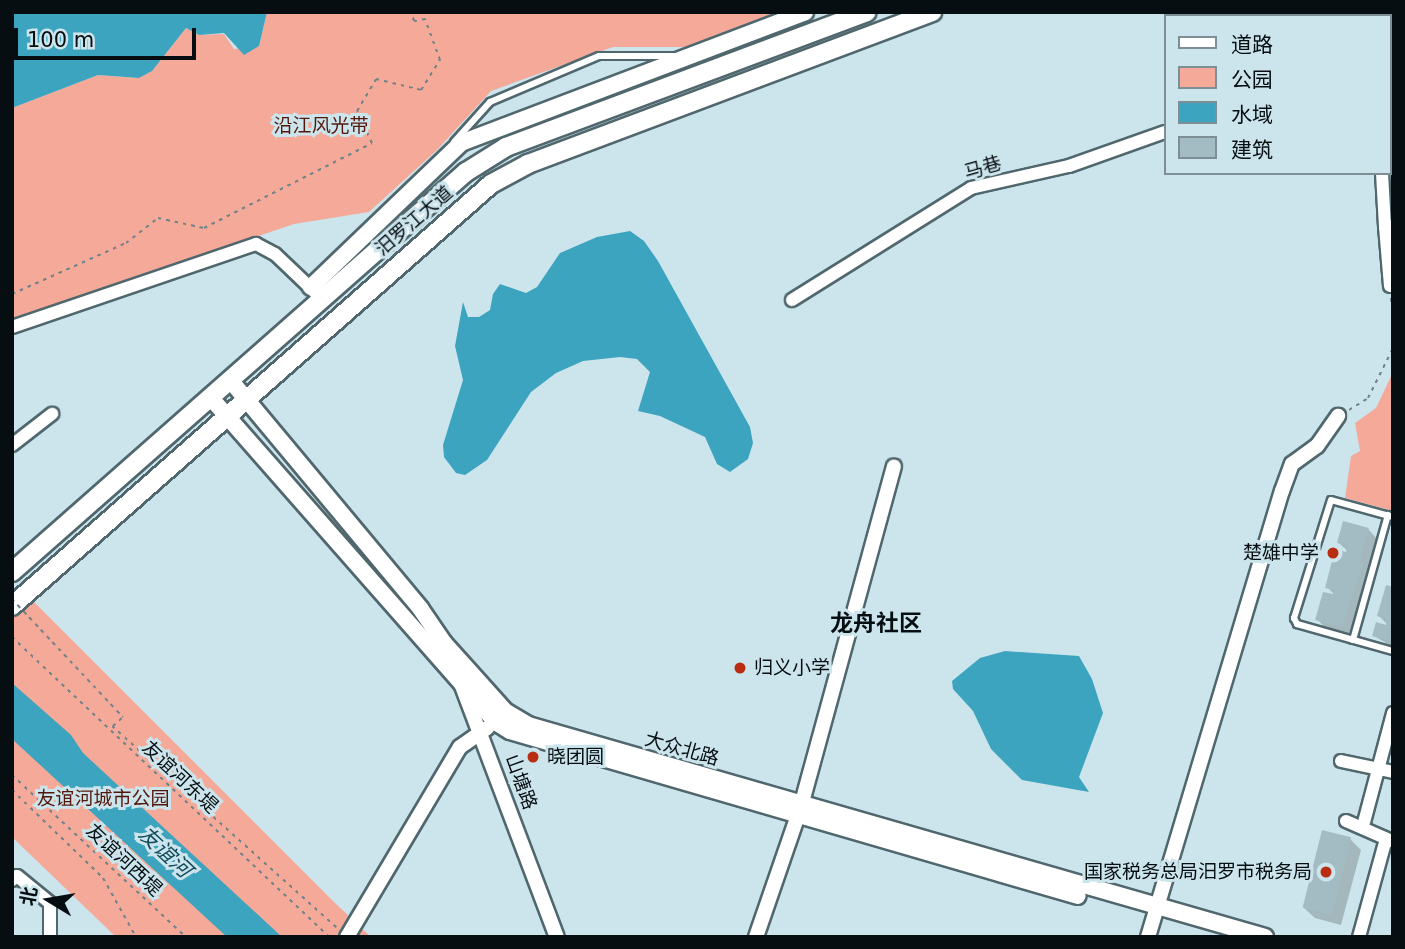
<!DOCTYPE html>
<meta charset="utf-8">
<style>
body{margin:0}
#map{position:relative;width:1405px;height:949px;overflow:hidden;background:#cce5ed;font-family:"DejaVu Sans","Noto Sans SC",sans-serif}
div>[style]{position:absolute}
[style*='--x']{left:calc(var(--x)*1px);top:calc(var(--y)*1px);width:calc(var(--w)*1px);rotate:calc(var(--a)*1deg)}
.green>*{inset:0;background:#f4a999}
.water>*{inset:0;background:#3ca4be}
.shadow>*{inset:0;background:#0003}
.building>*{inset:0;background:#a3bcc3;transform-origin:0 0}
.path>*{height:2px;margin-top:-1px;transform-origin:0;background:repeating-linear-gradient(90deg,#718288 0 3.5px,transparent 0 8.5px)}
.roads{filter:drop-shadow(2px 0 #50676d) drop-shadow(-2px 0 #50676d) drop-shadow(0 2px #50676d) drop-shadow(0 -2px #50676d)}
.service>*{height:6px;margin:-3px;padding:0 3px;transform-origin:3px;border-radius:3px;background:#fff}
.minor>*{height:12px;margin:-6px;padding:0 6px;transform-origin:6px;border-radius:6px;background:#fff}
.tertiary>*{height:14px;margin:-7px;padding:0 7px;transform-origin:7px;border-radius:7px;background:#fff}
.secondary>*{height:16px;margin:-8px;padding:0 8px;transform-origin:8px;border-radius:8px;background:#fff}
.primary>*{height:18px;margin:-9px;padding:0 9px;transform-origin:9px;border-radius:9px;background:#fff}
.path-bridge>*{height:2px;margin-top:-1px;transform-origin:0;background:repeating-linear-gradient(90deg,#718288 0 3.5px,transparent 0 8.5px)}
.dots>*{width:19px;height:19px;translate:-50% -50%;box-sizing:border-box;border:4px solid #cce5ed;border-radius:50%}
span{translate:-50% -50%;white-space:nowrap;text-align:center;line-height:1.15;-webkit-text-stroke:6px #cce5ed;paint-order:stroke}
.park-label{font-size:19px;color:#53160a}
.street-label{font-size:19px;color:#060e11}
.poi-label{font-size:19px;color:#060e11}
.right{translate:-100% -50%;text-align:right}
.left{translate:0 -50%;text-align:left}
.water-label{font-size:21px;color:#104b5a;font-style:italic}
.quarter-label{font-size:23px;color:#060e11;font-weight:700}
.frame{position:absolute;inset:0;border:14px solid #060e11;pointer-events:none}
.legend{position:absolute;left:1164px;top:14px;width:228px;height:161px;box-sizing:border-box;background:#cce5ed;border:2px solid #7d8f95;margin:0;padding:9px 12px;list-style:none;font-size:21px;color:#060e11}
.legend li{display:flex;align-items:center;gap:14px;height:35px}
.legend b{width:35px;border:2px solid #7d8f95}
.north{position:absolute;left:14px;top:865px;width:70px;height:70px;-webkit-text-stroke:5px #cce5ed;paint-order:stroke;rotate:281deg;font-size:19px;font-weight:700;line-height:28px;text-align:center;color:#060e11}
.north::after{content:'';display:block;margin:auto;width:24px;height:32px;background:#060e11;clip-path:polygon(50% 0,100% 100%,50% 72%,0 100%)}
.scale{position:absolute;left:14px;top:28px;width:182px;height:32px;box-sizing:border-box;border:4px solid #060e11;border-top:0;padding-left:9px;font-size:21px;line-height:24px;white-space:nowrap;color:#060e11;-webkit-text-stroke:5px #cce5ed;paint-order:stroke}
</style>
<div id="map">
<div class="green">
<i style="clip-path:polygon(267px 12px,776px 12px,686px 47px,613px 47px,491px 91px,437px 150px,369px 212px,294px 224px,12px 320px,12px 108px,98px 75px,139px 78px,152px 71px,186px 28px,199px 35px,224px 34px,234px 49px,259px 46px)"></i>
<i style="clip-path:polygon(1393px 372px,1393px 511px,1345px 498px,1351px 456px,1360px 451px,1355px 423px,1376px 408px)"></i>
<i style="clip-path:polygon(31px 599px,334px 902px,371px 937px,116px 937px,12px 837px,12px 617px)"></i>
</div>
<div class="water">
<i style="clip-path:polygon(12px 12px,267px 12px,259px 46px,244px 55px,224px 33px,199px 35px,186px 28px,152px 71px,139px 78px,98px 75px,12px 108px)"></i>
<i style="clip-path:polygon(630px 231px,644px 241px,658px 261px,750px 427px,753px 443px,748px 459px,730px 472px,717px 464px,705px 437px,660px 416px,638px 411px,650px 372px,637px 359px,620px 357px,583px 361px,556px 373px,531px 392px,487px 460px,465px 475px,456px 473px,444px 457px,443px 445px,463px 380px,455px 346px,463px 302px,468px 317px,479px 317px,490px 310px,493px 294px,500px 284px,526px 293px,537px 287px,560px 253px,597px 237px)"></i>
<i style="clip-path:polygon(1005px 651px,1079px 656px,1092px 679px,1103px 713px,1079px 777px,1089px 792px,1022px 780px,991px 749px,973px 711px,953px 689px,952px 681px,980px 658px)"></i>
<i style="clip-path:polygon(12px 683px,71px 735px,83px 753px,282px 937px,227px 937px,12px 739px)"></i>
</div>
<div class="shadow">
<i style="clip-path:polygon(1368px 529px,1379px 541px,1353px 638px,1328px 631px,1317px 619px,1337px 597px,1327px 587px,1352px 555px,1339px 543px)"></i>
<i style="clip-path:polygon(1393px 589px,1393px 647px,1374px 636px,1391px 628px,1379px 616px)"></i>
<i style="clip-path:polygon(1350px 839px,1361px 850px,1341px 925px,1315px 918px,1303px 907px)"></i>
</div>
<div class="building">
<i style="clip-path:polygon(1343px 521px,1369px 528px,1359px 563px,1363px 564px,1342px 627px,1315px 620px,1323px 592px,1333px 594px,1334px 590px,1325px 588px,1335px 549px,1346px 552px,1348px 546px,1337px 543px)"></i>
<i style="clip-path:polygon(1386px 585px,1393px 587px,1393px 642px,1372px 636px,1376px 622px,1386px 625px,1387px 619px,1377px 616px)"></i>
<i style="left:1322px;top:830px;width:30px;height:80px;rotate:14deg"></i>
</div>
<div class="path">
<i style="--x:12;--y:294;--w:125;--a:-24.1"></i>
<i style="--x:126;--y:243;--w:41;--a:-38"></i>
<i style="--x:158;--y:218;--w:47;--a:12.3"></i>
<i style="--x:204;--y:228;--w:188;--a:-26.8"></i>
<i style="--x:372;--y:143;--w:35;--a:-115"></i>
<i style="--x:357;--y:111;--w:37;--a:-59"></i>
<i style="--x:376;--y:79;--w:46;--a:13.7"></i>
<i style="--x:421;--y:90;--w:36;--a:-58"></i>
<i style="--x:440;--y:60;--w:44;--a:-110.1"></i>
<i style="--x:425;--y:19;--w:11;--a:170"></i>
<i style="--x:414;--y:21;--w:9;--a:-108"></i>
<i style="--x:1391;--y:298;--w:16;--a:83"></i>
<i style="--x:1349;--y:410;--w:22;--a:-32"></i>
<i style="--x:1368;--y:398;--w:56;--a:-63.4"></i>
<i style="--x:12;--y:637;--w:436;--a:43.4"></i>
<i style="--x:112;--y:726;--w:304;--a:41.9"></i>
<i style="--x:113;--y:726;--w:13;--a:-42"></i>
<i style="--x:12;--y:775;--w:238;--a:43"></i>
<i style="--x:12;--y:790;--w:127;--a:44"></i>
<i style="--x:103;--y:878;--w:68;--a:60.8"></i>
</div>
<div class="roads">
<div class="service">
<i style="--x:454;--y:142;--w:54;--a:-48"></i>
<i style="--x:490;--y:102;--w:118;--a:-22.9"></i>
<i style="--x:599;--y:56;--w:79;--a:0"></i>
<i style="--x:1393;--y:517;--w:64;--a:-164.7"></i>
<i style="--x:1331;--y:500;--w:124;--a:107.4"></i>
<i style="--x:1294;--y:618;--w:7;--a:63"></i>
<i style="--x:1297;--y:624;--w:100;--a:15.7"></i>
<i style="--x:1353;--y:640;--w:130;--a:-74.4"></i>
</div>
<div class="minor">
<i style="--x:1389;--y:73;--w:4;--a:0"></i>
<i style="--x:1382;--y:173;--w:54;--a:86.8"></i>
<i style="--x:1390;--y:286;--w:59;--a:-94.8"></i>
<i style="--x:1385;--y:227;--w:8;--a:-7"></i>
<i style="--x:792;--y:300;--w:211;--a:-32"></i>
<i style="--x:971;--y:188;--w:100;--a:-12.7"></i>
<i style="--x:1069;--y:166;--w:102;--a:-19.5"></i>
<i style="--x:12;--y:327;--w:258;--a:-18.8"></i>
<i style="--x:256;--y:244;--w:21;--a:28"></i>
<i style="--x:275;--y:254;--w:57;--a:43.6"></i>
<i style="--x:12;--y:445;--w:51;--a:-37.8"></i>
<i style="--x:1341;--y:761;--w:53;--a:11.9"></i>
<i style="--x:1346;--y:821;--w:50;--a:23.5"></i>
<i style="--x:1363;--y:826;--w:117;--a:-75.1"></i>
<i style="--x:12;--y:880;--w:6;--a:-39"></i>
<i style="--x:17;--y:876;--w:43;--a:39.3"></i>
<i style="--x:50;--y:903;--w:34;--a:90"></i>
<i style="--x:1359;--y:937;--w:102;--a:-74.6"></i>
</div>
<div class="tertiary">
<i style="--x:462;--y:686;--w:268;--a:69.3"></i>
<i style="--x:347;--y:937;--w:221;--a:-59.3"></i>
<i style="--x:460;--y:747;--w:33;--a:-35"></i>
<i style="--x:756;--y:937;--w:139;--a:-71"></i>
<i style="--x:801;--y:806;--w:352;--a:-74.7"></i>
<i style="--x:1148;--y:937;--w:466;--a:-73.3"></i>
<i style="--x:1282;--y:491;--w:29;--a:-70"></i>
<i style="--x:1292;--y:464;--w:31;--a:-36"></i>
<i style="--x:1317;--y:446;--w:37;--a:-55"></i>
</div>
<div class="secondary">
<i style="--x:311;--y:287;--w:208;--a:-43.8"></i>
<i style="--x:461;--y:143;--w:368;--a:-20.8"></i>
<i style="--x:231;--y:381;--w:295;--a:50.2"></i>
<i style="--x:420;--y:608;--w:42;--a:55.6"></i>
<i style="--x:444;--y:643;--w:91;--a:48.1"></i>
<i style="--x:505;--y:711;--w:27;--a:31"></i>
<i style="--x:528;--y:725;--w:767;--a:16.05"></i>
<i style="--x:211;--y:398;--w:433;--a:48.7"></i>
<i style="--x:497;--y:723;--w:15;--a:32"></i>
<i style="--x:510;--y:731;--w:591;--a:16.2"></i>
</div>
<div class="primary">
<i style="--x:12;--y:572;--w:605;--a:-41.38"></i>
<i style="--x:466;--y:172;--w:47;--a:-32"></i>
<i style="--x:506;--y:147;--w:385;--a:-20.5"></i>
<i style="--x:12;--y:606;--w:638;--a:-41.38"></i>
<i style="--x:491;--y:184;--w:42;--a:-28.4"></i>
<i style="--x:528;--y:164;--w:432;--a:-20.6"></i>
</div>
</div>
<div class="path-bridge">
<i style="--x:12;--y:599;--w:162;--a:46.8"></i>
</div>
<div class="dots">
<i style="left:1333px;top:553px;background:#b92e12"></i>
<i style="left:740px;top:668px;background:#b92e12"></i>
<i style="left:533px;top:757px;background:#b92e12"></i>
<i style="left:1326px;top:872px;background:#b92e12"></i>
</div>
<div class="park-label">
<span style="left:321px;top:126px">沿江风光带</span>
<span style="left:103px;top:799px">友谊河城市公园</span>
</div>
<div class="street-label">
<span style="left:983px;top:168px;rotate:-16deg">马巷</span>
<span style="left:414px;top:221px;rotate:-41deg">汨罗江大道</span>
<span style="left:682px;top:749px;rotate:16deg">大众北路</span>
<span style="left:180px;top:777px;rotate:43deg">友谊河东堤</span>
<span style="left:521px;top:782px;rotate:70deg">山塘路</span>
<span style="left:124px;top:860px;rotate:43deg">友谊河西堤</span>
</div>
<div class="poi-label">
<span class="right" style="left:1319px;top:553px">楚雄中学</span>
<span class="left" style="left:754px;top:668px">归义小学</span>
<span class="left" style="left:547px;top:757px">晓团圆</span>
<span class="right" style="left:1312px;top:872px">国家税务总局汨罗市税务局</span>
</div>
<div class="water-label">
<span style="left:165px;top:852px;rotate:43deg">友谊河</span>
</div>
<div class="quarter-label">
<span style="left:876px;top:623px">龙舟社区</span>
</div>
<div class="frame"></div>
<ul class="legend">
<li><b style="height:9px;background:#fff"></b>道路</li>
<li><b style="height:19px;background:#f4a999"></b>公园</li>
<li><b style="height:19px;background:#3ca4be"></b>水域</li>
<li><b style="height:19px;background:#a3bcc3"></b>建筑</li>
</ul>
<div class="north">北</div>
<div class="scale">100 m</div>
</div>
